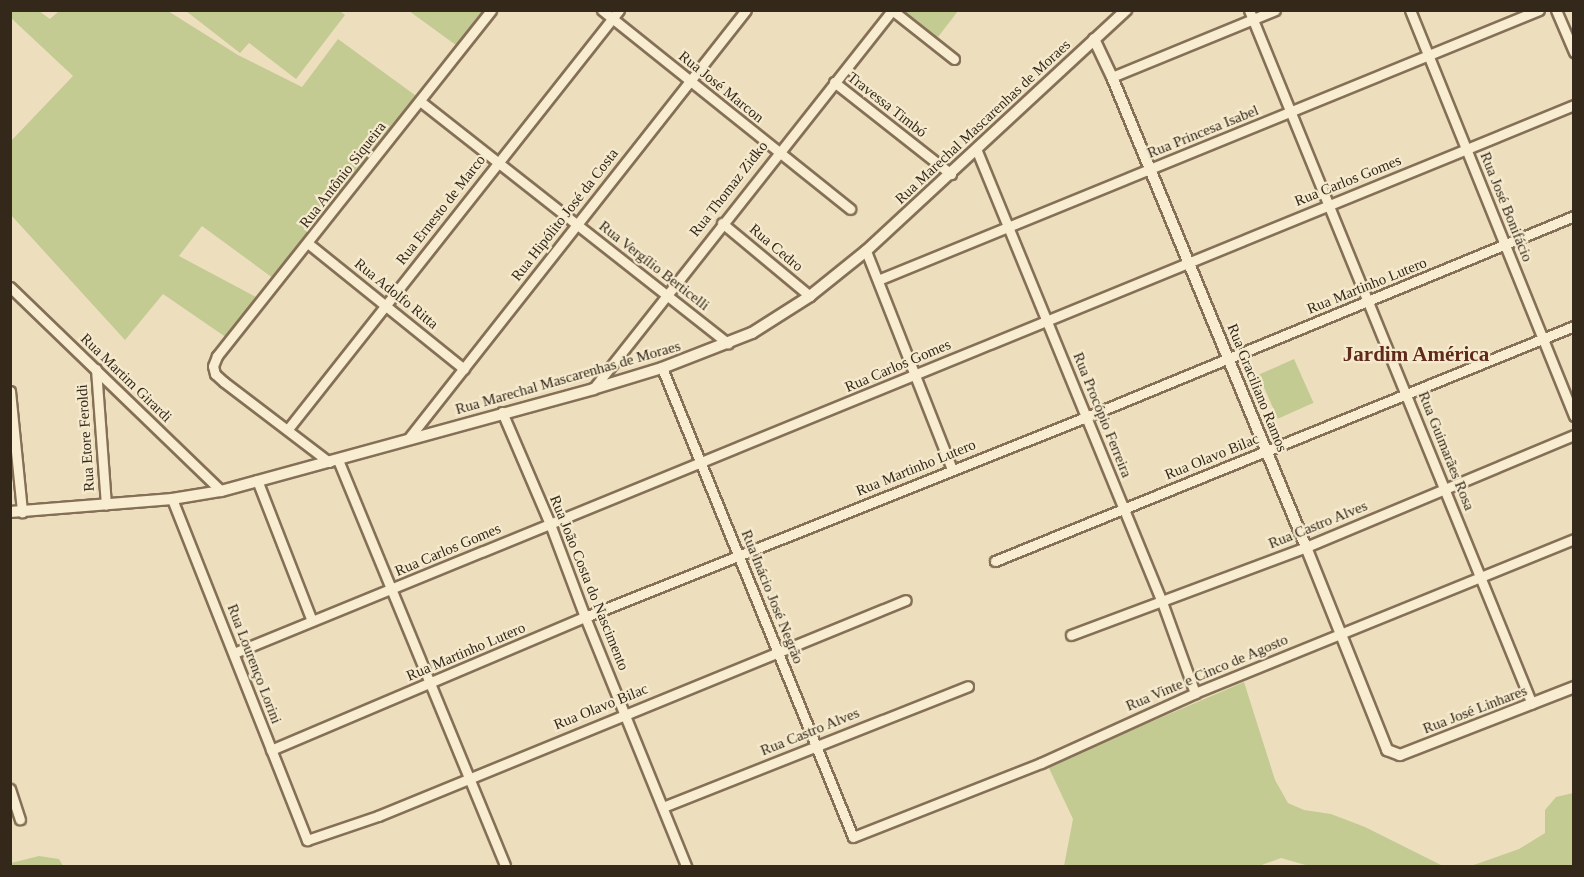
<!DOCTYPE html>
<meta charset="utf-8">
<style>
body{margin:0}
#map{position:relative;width:1584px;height:877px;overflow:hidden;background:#eddfbe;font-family:Georgia,serif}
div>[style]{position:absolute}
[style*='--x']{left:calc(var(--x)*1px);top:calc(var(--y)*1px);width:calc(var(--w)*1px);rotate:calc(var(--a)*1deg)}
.green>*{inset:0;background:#c3cb92;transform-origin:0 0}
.roads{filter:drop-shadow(2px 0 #857057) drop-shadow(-2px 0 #857057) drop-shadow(0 2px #857057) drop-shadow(0 -2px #857057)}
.minor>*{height:9px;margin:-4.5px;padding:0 4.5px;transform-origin:4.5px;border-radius:4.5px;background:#f8edd0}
.tertiary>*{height:10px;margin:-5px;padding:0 5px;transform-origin:5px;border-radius:5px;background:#f8edd0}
span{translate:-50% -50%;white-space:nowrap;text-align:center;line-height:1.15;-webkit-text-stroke:4.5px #f5eacd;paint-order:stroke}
.street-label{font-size:15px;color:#34281b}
.district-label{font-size:21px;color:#602a1b;font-weight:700}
.frame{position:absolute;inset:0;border:12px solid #34281b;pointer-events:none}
</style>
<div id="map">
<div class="green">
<i style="clip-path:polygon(11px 11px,39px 11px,50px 19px,59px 11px,168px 11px,238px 55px,302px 87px,338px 39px,419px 98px,277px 281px,202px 226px,179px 256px,260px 299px,230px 340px,163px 294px,125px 340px,11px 215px,11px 141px,73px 76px,11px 18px)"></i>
<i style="clip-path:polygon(340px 11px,345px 15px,296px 79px,249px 43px,240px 53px,186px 11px)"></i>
<i style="clip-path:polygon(409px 11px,489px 11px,460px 48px)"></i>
<i style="clip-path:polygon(903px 11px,958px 11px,938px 37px)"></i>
<i style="left:1294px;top:359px;width:48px;height:39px;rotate:66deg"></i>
<i style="clip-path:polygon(1244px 682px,1275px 780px,1288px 803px,1304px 810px,1331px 814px,1365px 827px,1443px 866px,1309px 866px,1281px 858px,1259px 866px,1064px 866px,1073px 819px,1048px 766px)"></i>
<i style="clip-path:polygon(1573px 793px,1573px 866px,1471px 866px,1519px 849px,1545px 833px,1545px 810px,1556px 797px)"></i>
<i style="clip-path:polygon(39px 856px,59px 859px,63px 866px,11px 866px,11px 863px)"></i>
</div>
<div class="roads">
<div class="minor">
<i style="--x:602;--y:10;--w:318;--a:38.7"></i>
<i style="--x:892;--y:10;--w:79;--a:38.3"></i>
<i style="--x:1249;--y:10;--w:749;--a:67.82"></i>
<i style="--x:1410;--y:10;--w:438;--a:68"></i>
<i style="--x:1556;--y:10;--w:46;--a:66.8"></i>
<i style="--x:1112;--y:77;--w:176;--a:-22.3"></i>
<i style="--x:834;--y:82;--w:149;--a:38.2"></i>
<i style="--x:420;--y:101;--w:392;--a:38.2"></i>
<i style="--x:977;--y:151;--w:487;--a:67.7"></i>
<i style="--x:1162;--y:602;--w:97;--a:70.1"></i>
<i style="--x:722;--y:223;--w:114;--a:39.7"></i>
<i style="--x:309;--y:244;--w:199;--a:38.9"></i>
<i style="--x:866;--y:251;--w:234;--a:68.5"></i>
<i style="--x:878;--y:280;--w:714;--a:-22.22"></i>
<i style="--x:10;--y:287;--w:293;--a:44"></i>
<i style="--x:662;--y:368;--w:506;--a:67.84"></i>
<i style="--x:853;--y:837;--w:202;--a:-21.5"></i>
<i style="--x:1041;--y:763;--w:169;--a:-24.4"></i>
<i style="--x:1195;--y:693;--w:409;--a:-22.1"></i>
<i style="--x:96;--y:369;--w:136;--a:85.8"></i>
<i style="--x:593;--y:389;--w:483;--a:-51.7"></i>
<i style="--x:10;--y:391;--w:122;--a:84.3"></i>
<i style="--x:502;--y:412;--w:122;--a:66.8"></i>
<i style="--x:550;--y:524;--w:99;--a:69.4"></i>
<i style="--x:585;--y:617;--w:269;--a:67.9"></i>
<i style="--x:288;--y:429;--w:534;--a:-51.69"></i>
<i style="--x:408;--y:439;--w:546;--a:-51.77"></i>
<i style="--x:338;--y:460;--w:438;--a:67.6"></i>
<i style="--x:329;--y:462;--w:132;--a:-142.7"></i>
<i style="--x:224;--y:382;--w:12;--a:-138"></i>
<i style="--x:215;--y:374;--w:8;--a:-104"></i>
<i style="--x:213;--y:366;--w:11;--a:-68"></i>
<i style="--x:217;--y:356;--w:441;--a:-51.6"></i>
<i style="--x:257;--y:480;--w:151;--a:68.7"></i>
<i style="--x:172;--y:499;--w:367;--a:68.4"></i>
<i style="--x:307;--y:840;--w:75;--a:-18.7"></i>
<i style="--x:378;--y:816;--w:570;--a:-22.25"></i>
<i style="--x:995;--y:561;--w:625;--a:-22.09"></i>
<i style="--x:1071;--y:635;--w:251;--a:-20.5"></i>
<i style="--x:1306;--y:547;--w:290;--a:-22.7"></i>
<i style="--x:234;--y:653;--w:1448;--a:-22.24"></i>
<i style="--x:271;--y:750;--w:341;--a:-23"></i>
<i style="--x:585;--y:617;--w:539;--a:-21.76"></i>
<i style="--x:1086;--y:417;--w:528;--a:-22.39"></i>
<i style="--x:10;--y:789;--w:32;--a:72"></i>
<i style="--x:663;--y:807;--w:328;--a:-21.6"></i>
</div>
<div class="tertiary">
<i style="--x:1094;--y:39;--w:42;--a:64.7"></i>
<i style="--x:1112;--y:77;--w:508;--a:67.57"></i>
<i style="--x:1306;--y:547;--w:219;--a:68.2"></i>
<i style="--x:1387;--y:750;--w:14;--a:21"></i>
<i style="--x:1400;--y:755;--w:187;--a:-21.3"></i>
<i style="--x:10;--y:512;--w:163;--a:-4.6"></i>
<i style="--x:172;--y:499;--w:50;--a:-9.3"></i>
<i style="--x:221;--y:491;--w:386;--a:-15.3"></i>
<i style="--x:593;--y:389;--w:72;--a:-16.9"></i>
<i style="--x:662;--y:368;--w:97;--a:-21.3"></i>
<i style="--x:752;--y:333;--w:69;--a:-32.5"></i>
<i style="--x:810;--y:296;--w:72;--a:-38.8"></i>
<i style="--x:866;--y:251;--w:355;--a:-42.8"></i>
</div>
</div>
<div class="street-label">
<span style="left:721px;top:87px;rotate:39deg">Rua José Marcon</span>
<span style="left:887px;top:105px;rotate:38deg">Travessa Timbó</span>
<span style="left:983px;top:122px;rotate:-43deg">Rua Marechal Mascarenhas de Moraes</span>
<span style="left:1203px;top:132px;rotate:-22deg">Rua Princesa Isabel</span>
<span style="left:343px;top:175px;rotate:-52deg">Rua Antônio Siqueira</span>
<span style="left:1348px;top:181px;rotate:-22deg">Rua Carlos Gomes</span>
<span style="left:729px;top:189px;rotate:-52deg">Rua Thomaz Zidko</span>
<span style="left:1506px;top:207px;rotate:68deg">Rua José Bonifácio</span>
<span style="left:441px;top:210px;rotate:-52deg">Rua Ernesto de Marco</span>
<span style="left:565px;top:215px;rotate:-52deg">Rua Hipólito José da Costa</span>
<span style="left:776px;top:248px;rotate:40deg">Rua Cedro</span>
<span style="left:654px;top:266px;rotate:38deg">Rua Vergílio Berticelli</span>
<span style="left:1367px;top:286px;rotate:-22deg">Rua Martinho Lutero</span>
<span style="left:396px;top:294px;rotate:39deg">Rua Adolfo Ritta</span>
<span style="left:898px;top:366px;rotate:-23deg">Rua Carlos Gomes</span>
<span style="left:126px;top:378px;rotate:44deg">Rua Martim Girardi</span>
<span style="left:568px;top:378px;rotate:-16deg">Rua Marechal Mascarenhas de Moraes</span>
<span style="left:1257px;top:388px;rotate:68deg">Rua Graciliano Ramos</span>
<span style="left:1102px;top:415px;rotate:68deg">Rua Procópio Ferreira</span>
<span style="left:86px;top:438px;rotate:-94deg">Rua Etore Feroldi</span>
<span style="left:1446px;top:451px;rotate:68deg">Rua Guimarães Rosa</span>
<span style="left:1212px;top:457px;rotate:-22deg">Rua Olavo Bilac</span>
<span style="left:916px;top:468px;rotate:-22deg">Rua Martinho Lutero</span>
<span style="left:1318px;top:525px;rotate:-22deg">Rua Castro Alves</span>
<span style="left:448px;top:550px;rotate:-23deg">Rua Carlos Gomes</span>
<span style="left:589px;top:583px;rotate:68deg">Rua João Costa do Nascimento</span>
<span style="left:772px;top:597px;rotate:68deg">Rua Inácio José Negrão</span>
<span style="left:466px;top:652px;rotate:-23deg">Rua Martinho Lutero</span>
<span style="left:254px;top:664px;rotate:69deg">Rua Lourenço Lorini</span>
<span style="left:1207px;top:673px;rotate:-23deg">Rua Vinte e Cinco de Agosto</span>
<span style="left:601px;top:707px;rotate:-22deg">Rua Olavo Bilac</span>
<span style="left:1475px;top:710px;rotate:-21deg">Rua José Linhares</span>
<span style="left:810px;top:732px;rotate:-22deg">Rua Castro Alves</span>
</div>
<div class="district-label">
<span style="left:1416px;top:354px">Jardim América</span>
</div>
<div class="frame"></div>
</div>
